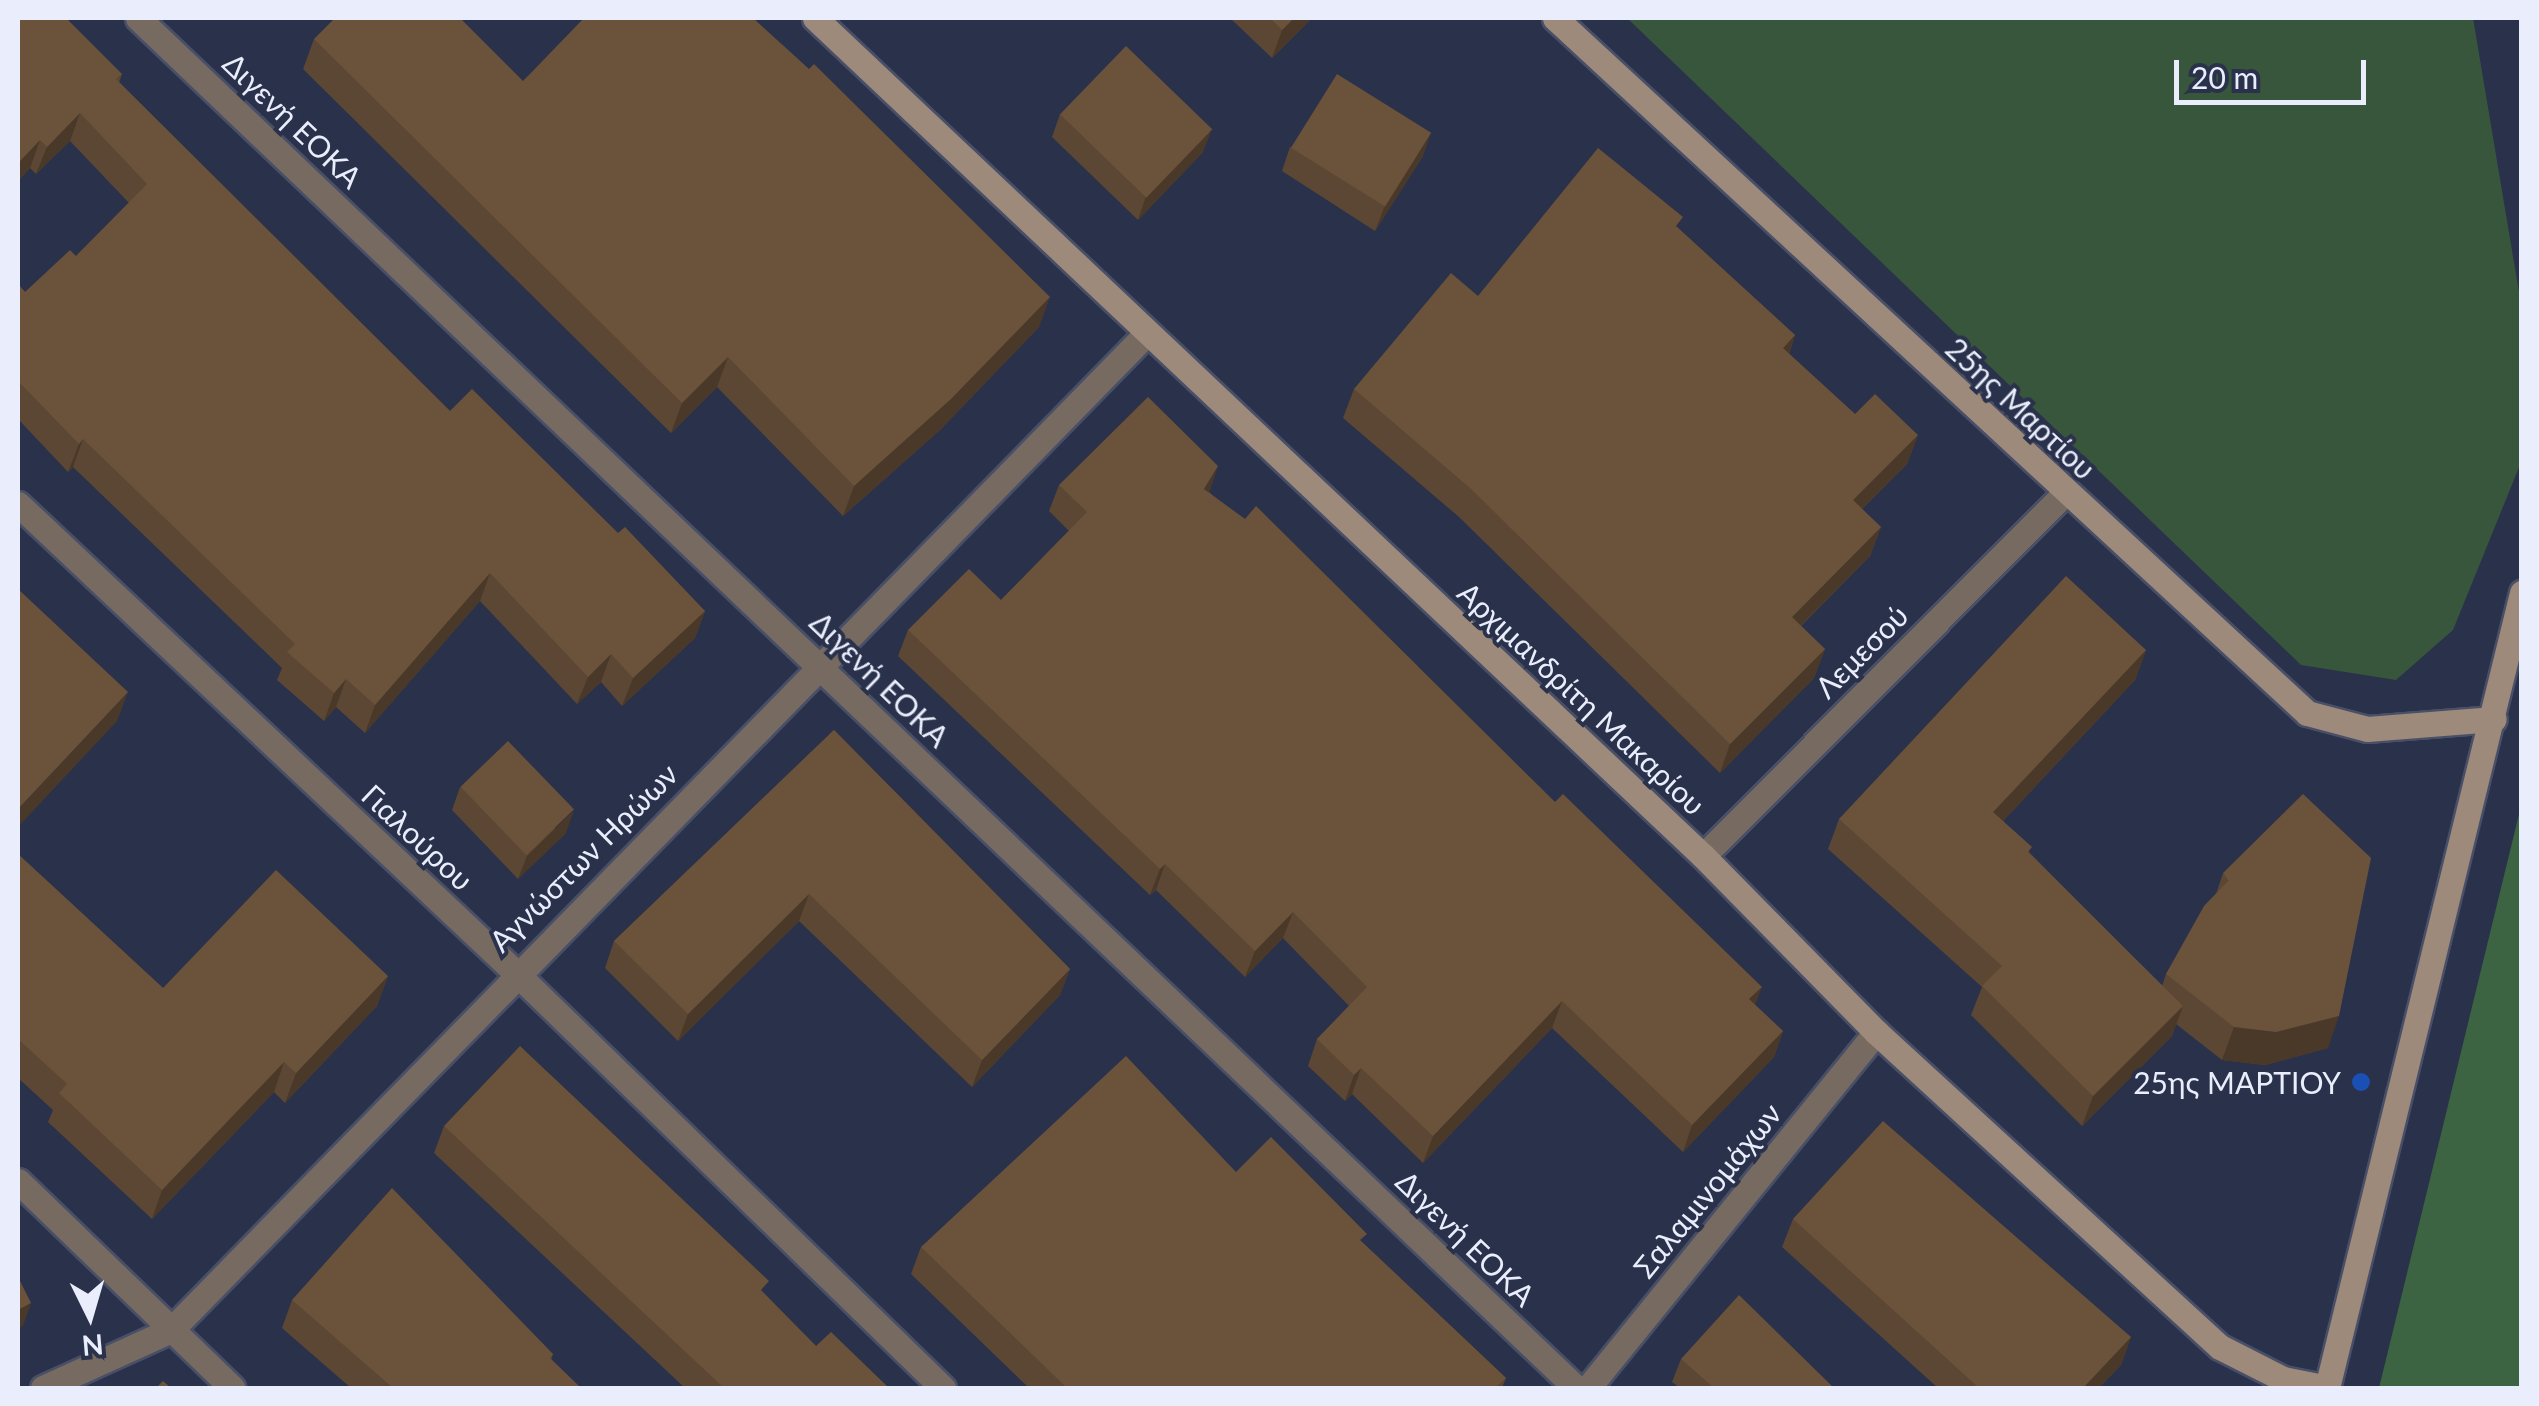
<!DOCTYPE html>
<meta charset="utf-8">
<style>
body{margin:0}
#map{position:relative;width:2539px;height:1406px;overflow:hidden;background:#2a314b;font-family:Lato,sans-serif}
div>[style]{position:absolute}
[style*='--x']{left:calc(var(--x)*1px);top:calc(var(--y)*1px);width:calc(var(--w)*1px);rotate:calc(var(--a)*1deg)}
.green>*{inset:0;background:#38563c}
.forest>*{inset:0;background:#3c6342}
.roads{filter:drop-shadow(2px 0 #494f67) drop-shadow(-2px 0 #494f67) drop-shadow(0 2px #494f67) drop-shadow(0 -2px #494f67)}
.street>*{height:25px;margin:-12.5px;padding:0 12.5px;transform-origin:12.5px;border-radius:12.5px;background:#776b61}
.secondary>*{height:25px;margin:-12.5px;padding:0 12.5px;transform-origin:12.5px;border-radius:12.5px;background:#9d8a7a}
.wall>*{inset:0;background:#5b4733}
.shaded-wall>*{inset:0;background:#4a3929}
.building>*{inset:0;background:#6a523b;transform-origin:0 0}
.dots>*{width:28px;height:28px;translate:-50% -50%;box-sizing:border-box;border:5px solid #2a314b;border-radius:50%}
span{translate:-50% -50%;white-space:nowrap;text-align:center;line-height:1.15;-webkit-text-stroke:8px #2a314b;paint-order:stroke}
.street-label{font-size:30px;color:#eaeefc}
.poi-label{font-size:30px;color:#eaeefc}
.right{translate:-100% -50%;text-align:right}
.frame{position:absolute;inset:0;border:20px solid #eaeefc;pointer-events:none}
.north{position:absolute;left:40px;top:1266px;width:100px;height:100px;-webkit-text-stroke:8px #2a314b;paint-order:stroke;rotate:175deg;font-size:28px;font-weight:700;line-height:40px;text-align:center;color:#eaeefc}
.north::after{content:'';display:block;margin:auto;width:35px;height:45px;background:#eaeefc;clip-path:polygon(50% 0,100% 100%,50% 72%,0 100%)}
.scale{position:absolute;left:2174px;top:60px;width:192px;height:45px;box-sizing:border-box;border:5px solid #eaeefc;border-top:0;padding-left:12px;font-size:30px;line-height:35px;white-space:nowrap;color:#eaeefc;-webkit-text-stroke:8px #2a314b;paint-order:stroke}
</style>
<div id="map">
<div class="green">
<i style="clip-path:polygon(1627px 18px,2473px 18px,2521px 304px,2522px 460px,2453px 630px,2396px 680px,2301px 665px)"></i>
</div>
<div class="forest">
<i style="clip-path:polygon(2521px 806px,2521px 1388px,2379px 1388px)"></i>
</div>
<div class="roads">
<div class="street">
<i style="--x:138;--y:18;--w:1986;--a:43.61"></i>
<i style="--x:18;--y:504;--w:683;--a:43.28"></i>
<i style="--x:515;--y:972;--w:597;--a:44.19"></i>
<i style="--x:1703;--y:856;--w:513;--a:-45.08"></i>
<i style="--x:18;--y:1181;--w:298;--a:44"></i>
<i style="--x:43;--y:1388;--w:141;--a:-24.4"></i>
<i style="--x:171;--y:1330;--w:1392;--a:-45.61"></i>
<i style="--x:1588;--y:1388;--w:458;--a:-51"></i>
</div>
<div class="secondary">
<i style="--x:815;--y:18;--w:1221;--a:43.34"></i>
<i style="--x:1703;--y:856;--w:247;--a:45.5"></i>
<i style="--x:1876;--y:1032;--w:466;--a:42.5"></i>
<i style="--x:2220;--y:1347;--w:71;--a:26.9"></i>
<i style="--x:2283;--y:1379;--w:46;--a:11.3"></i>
<i style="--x:1555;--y:18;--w:1024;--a:42.74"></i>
<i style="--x:2307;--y:713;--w:62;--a:14.9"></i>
<i style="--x:2367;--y:729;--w:127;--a:-4.5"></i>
<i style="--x:2327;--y:1388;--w:819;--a:-76.22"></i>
</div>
</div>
<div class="wall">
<i style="clip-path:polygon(18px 18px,122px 74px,119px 83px,450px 411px,618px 533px,705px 611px,695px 638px,622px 706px,601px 682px,577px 704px,480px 601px,365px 733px,336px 707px,324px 721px,277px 680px,282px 668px,73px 467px,68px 472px,18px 419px,18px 284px,25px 292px,76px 256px,129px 203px,70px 141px,36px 174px,30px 168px,18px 181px)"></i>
<i style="clip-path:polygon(1230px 18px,1312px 18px,1272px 58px)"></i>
<i style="clip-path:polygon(314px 39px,523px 81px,1039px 327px,940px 430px,843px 516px,717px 387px,671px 433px,303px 69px)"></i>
<i style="clip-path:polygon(1060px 114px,1203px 152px,1138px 220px,1052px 137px)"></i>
<i style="clip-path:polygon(1290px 147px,1423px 156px,1375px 231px,1282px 171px)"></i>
<i style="clip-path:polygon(1679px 229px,1795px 335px,1789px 354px,1855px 414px,1918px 435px,1907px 464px,1862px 509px,1881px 527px,1870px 556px,1801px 626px,1825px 649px,1814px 678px,1720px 773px,1459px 517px,1343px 418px,1354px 389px,1478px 296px)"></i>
<i style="clip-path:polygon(1059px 485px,1209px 492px,1783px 1031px,1774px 1057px,1683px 1152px,1552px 1028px,1423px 1163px,1352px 1094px,1345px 1101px,1308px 1066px,1317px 1039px,1349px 1006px,1283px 938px,1245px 977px,1156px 890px,1150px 895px,898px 656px,908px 630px,1001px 600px,1069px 531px,1049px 511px)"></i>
<i style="clip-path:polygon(2146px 650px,2135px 680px,2003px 821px,2030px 853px,2162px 986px,2166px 974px,2216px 894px,2223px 873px,2328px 1048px,2265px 1065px,2222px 1060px,2176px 1024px,2172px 1036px,2082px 1126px,1971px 1015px,1982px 987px,1828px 849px,1839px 819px)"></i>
<i style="clip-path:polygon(834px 730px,1070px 969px,1060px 995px,972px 1087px,799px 921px,678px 1041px,605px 968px,614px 941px)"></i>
<i style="clip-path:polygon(460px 787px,566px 833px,518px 879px,452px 810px)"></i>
<i style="clip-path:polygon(18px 854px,163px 988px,388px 976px,377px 1006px,285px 1103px,274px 1092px,152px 1219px,48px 1122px,53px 1110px,18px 1078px)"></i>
<i style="clip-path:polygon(444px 1126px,764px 1294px,816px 1346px,889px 1388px,685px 1388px,434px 1153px)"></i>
<i style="clip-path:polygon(1236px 1172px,1363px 1243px,1506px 1378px,1502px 1388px,1029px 1388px,911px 1274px,921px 1247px)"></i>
<i style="clip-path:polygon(1793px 1219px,2131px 1337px,2121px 1365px,2099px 1388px,1938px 1388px,1782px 1247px)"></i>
<i style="clip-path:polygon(292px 1300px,553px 1354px,551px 1360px,581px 1388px,351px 1388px,282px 1328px)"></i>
<i style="clip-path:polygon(1681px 1359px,1834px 1388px,1680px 1388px,1672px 1382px)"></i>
</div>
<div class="shaded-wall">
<i style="clip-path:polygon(1294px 18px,1312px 18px,1272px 58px,1282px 30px)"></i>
<i style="clip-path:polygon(80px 113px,70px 141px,36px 174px,47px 147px)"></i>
<i style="clip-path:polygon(1212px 129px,1203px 152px,1138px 220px,1146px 196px)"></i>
<i style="clip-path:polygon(1431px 133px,1423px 156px,1375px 231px,1384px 208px)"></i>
<i style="clip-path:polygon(40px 140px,30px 168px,18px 181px,18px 163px)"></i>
<i style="clip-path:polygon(1050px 297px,1039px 327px,940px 430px,843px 516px,854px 486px)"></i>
<i style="clip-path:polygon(1795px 335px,1785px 364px,1783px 348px)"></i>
<i style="clip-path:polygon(728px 357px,717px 387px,671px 433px,682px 403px)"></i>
<i style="clip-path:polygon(1918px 435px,1907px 464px,1842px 528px,1853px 500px)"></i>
<i style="clip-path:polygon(83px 439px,73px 467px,68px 472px,79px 444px)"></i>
<i style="clip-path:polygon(1218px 466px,1209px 493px,1204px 489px)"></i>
<i style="clip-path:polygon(1881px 527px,1870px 556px,1781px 645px,1792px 617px)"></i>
<i style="clip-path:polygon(490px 573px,480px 601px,365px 733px,375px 705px)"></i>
<i style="clip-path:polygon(705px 611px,695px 638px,622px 706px,633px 678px)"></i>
<i style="clip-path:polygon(1825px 649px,1814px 678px,1720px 773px,1730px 744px)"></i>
<i style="clip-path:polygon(2146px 650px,2135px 680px,1983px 842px,1993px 812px)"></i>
<i style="clip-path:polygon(611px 654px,601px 682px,577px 704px,588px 677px)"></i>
<i style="clip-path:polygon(346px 679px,336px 707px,324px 721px,334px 693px)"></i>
<i style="clip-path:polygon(128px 692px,117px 721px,18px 827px,18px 809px)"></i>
<i style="clip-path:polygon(574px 810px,566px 833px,518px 879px,527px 856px)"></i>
<i style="clip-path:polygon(1165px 864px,1156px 890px,1150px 895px,1160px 869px)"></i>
<i style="clip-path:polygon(809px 894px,799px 921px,678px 1041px,688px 1014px)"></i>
<i style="clip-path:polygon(1293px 912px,1283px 938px,1245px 977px,1255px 951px)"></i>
<i style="clip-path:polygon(1070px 969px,1060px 995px,972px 1087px,982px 1060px)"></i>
<i style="clip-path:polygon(388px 976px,377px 1006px,285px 1103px,296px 1073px)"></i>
<i style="clip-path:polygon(1762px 987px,1752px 1013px,1749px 999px)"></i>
<i style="clip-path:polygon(1562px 1001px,1552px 1028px,1423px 1163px,1433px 1136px)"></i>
<i style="clip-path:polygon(2183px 1006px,2172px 1036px,2082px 1126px,2093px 1096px)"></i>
<i style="clip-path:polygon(2339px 1016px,2328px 1048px,2265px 1065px,2222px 1060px,2234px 1027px)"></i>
<i style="clip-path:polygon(1783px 1031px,1774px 1057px,1683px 1152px,1692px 1125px)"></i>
<i style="clip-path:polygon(284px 1062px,274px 1092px,152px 1219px,162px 1190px)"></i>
<i style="clip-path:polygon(1361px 1068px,1352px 1094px,1345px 1101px,1354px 1075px)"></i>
<i style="clip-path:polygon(31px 1303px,23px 1326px,18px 1329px,18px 1310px)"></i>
<i style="clip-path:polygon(2131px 1337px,2121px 1365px,2099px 1388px,2083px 1388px)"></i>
</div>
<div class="building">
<i style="clip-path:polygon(18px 18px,66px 18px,122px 74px,116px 79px,450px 411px,472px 389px,618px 533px,625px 527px,705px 611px,633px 678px,611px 654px,588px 677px,490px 573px,375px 705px,346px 679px,334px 693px,287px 652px,295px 644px,83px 439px,79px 444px,18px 381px,18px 284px,25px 292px,70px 250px,76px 256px,147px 184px,80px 113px,47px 147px,40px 140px,18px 163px)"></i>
<i style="clip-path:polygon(335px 18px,460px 18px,523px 81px,584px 18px,753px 18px,809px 69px,814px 64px,1050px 297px,951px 399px,854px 486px,728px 357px,682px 403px,314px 39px)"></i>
<i style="clip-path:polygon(1270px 18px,1294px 18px,1282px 30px)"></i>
<i style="left:1126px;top:46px;width:120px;height:95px;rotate:44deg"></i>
<i style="left:1337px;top:74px;width:111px;height:87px;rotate:32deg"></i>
<i style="clip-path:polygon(1598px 148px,1683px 217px,1676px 226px,1795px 335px,1783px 348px,1855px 414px,1875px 394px,1918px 435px,1853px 500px,1881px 527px,1792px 617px,1825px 649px,1730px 744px,1470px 488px,1354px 389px,1451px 273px,1478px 296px)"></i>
<i style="clip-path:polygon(1148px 397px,1218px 466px,1204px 489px,1245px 519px,1256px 506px,1555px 802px,1563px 794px,1762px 987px,1749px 999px,1783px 1031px,1692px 1125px,1562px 1001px,1433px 1136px,1361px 1068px,1354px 1075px,1317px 1039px,1367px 987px,1293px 912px,1255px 951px,1165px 864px,1160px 869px,908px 630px,969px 569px,1001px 600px,1087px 512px,1059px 485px)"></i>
<i style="clip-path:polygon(2066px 576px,2146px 650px,1993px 812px,2032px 847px,2028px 852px,2183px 1006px,2093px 1096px,1982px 986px,2002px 966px,1839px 819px)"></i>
<i style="clip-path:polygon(18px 589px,128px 692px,18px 809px)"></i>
<i style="clip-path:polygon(834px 730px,1070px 969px,982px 1060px,809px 894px,688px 1014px,614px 941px)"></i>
<i style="left:508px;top:741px;width:95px;height:66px;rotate:46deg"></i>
<i style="clip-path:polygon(2303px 794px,2371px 858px,2339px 1016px,2276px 1032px,2234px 1027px,2166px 974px,2204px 906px,2228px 881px,2223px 873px)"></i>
<i style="clip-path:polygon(18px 854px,163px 988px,276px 870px,388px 976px,296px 1073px,284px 1062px,162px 1190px,59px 1093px,67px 1084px,18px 1039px)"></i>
<i style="clip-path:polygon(520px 1046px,769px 1281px,761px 1290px,816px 1346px,831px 1332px,889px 1388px,724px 1388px,444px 1126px)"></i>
<i style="clip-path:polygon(1126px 1056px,1236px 1172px,1271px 1137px,1367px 1234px,1360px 1240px,1506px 1378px,1495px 1388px,1067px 1388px,921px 1247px)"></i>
<i style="clip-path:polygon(1883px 1121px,2131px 1337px,2083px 1388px,1979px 1388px,1793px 1219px)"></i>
<i style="clip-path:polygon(392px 1188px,553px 1354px,550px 1358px,581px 1388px,393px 1388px,292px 1300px)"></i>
<i style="clip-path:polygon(18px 1277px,31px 1303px,18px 1310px)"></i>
<i style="clip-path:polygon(1739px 1295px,1834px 1388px,1714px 1388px,1681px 1359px)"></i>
<i style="clip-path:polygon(163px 1381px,171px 1388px,156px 1388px)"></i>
</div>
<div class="dots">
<i style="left:2361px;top:1082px;background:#1a4fb4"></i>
</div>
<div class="street-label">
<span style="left:293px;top:120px;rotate:44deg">Διγενή ΕΟΚΑ</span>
<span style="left:2021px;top:408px;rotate:43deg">25ης Μαρτίου</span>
<span style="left:1861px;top:651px;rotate:-45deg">Λεμεσού</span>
<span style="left:880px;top:679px;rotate:44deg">Διγενή ΕΟΚΑ</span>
<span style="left:1582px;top:698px;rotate:43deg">Αρχιμανδρίτη Μακαρίου</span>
<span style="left:418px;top:837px;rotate:43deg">Γιαλούρου</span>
<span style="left:583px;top:857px;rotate:-45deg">Αγνώστων Ηρώων</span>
<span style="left:1707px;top:1190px;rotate:-51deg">Σαλαμινομάχων</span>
<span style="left:1466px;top:1238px;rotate:44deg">Διγενή ΕΟΚΑ</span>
</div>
<div class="poi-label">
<span class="right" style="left:2341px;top:1082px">25ης ΜΑΡΤΙΟΥ</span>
</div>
<div class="frame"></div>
<div class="north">N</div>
<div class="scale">20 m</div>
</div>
